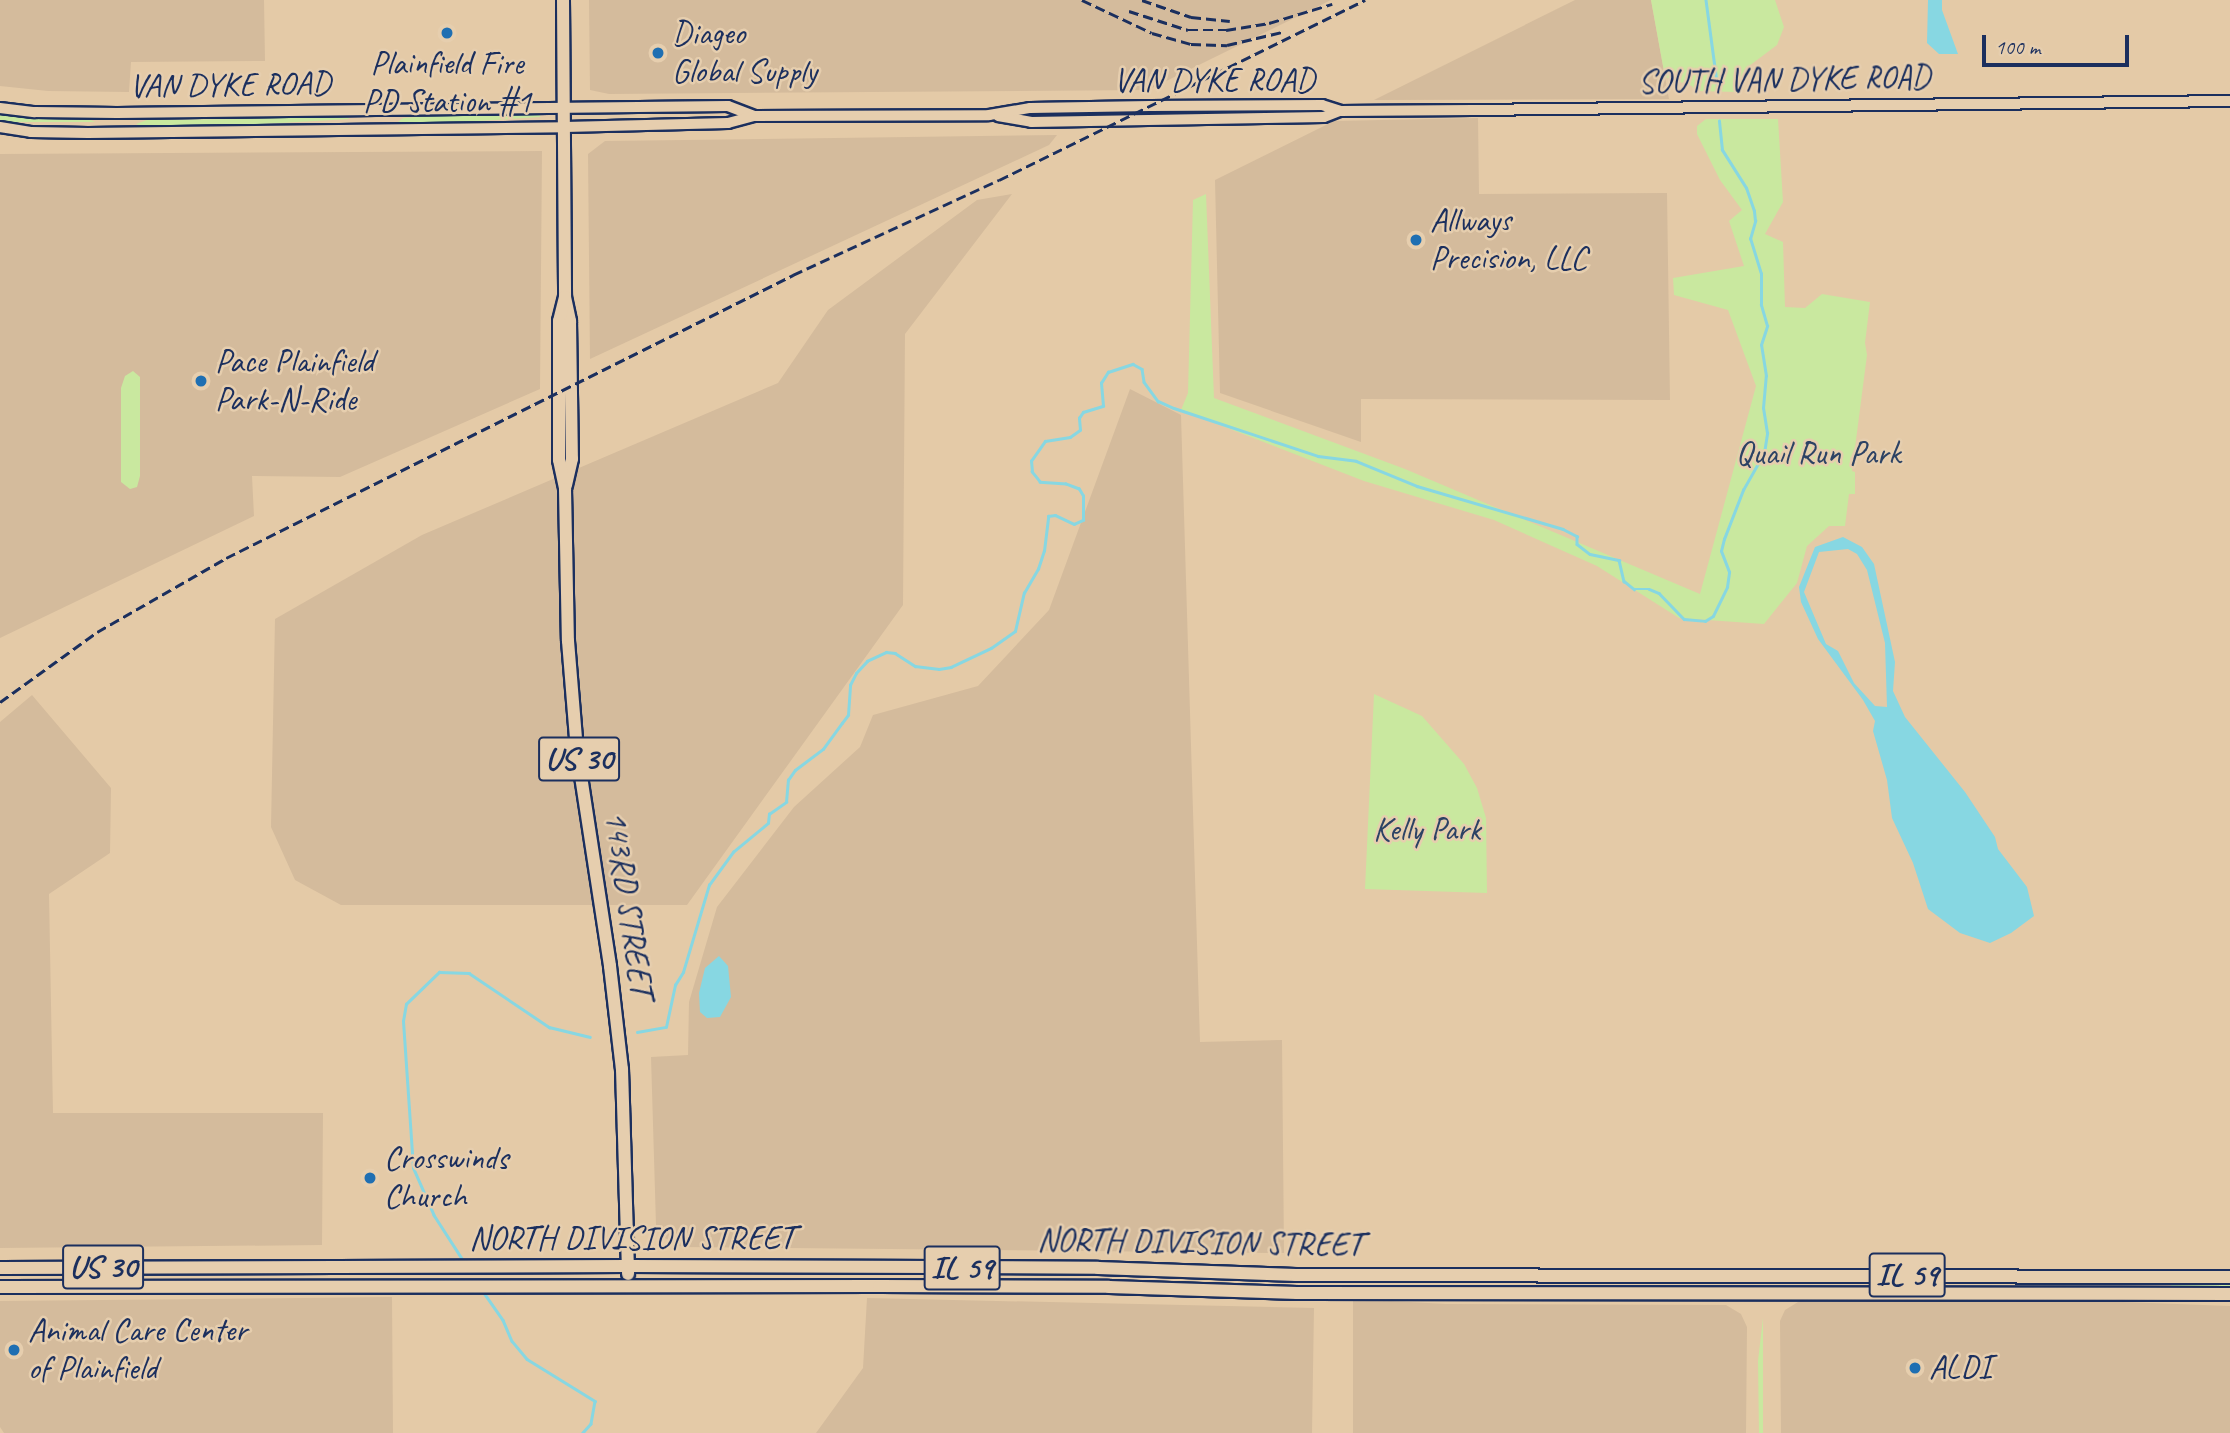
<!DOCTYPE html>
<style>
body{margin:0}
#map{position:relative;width:2230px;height:1433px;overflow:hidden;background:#e4caa7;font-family:Caveat,sans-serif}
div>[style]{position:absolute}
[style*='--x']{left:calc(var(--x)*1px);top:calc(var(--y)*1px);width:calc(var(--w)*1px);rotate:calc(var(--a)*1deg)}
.built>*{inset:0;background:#d4bb9c}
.green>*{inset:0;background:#c9e89f}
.water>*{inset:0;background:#87d7e2}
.stream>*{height:2.5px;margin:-1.25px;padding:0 1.25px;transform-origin:1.25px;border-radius:1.25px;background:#87d7e2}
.roads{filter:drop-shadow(2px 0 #1b2f5e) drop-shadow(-2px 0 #1b2f5e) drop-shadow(0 2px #1b2f5e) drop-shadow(0 -2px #1b2f5e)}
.secondary>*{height:10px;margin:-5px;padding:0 5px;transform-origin:5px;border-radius:5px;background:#e6ceae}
.primary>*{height:12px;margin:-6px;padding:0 6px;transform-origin:6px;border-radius:6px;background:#e6ceae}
.rail>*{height:2.5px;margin-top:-1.25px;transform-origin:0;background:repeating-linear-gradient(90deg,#1b2f5e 0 10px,transparent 0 15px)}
.dots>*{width:19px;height:19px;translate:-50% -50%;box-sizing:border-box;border:4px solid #e6ceae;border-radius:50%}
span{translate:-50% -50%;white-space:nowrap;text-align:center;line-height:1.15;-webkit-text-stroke:5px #e6ceae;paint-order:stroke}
.shield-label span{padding:2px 5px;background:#e6ceae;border:2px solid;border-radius:5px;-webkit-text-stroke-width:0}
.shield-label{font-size:32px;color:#1b2f5e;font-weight:700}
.poi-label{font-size:33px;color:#1b2f5e}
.left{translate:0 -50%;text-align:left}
.street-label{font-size:33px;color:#1b2f5e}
.park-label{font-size:33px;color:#2c4264}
.scale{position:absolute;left:1982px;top:35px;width:147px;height:32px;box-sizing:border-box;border:4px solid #1b2f5e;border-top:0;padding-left:9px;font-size:21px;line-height:24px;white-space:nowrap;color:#1b2f5e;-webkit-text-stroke:5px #e6ceae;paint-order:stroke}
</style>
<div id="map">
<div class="built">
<i style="clip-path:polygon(0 0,264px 0,265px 61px,131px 62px,129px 92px,48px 91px,0 86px)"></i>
<i style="clip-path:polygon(589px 0,1331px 0,1148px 90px,609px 94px,590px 90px)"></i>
<i style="clip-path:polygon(1575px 0,1651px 0,1669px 99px,1374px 100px)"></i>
<i style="clip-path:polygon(1478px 118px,1479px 194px,1667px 193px,1670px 400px,1361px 399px,1361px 442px,1220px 393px,1215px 180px,1334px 121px)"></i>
<i style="clip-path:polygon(1057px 135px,1049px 145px,590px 359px,588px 154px,605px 141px)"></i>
<i style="clip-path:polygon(542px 151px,540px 389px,340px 477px,252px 476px,254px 516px,0 638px,0 154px)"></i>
<i style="clip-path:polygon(1012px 194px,905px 334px,903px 605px,687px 905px,341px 905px,295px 880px,271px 827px,275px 619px,422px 535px,778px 383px,828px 310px,977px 200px)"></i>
<i style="clip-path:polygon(1130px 389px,1181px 415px,1200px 1042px,1282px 1040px,1284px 1253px,682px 1247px,665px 1238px,656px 1225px,651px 1057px,688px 1055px,689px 1002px,717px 907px,794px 807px,860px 747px,873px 715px,978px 686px,1049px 610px)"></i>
<i style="clip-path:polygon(32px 695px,111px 788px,110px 853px,49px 894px,53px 1113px,323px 1113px,322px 1245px,0 1248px,0 722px)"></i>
<i style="clip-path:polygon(392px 1297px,393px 1433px,4px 1433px,0 1427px,0 1301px)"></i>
<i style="clip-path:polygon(867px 1298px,1314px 1308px,1312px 1433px,816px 1433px,863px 1368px)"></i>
<i style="clip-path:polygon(1353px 1299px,1446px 1304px,1726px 1305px,1741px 1314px,1747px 1327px,1746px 1433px,1353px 1433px)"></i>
<i style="clip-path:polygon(1803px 1299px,2096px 1301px,2230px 1306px,2230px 1433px,1781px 1433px,1780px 1321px,1785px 1310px)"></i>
</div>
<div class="green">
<i style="clip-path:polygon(1651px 0,1775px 0,1784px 27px,1777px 45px,1745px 69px,1738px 92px,1694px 91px,1692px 86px,1665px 77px)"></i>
<i style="clip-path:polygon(0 111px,84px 117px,95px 122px,0 122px)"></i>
<i style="clip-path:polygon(504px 111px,536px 112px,541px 117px,432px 124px,401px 125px,398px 122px,403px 118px)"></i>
<i style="clip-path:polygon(296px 113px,336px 113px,350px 119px,211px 127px,146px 128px,136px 124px,147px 120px,238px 119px)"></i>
<i style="clip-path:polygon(1706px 119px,1778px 119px,1783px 202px,1765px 234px,1783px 242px,1785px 307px,1805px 308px,1822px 294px,1870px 302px,1865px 343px,1867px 355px,1852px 471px,1855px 472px,1855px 494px,1849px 494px,1845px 526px,1829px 526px,1807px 546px,1797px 583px,1764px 624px,1679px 618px,1597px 566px,1494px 520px,1364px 481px,1181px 410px,1188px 393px,1193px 200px,1206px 194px,1214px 398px,1405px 469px,1700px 594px,1756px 386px,1728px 310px,1674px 295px,1673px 278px,1744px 266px,1729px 221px,1742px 210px,1720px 180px,1697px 134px,1697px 126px)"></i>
<i style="clip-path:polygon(133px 371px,140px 377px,140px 476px,137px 487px,130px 489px,121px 482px,121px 388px,125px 376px)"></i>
<i style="clip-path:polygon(1374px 694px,1422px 716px,1464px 764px,1477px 788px,1486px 818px,1487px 893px,1365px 889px)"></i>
<i style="clip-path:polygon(2171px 1282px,2230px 1282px,2230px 1288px,2176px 1288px,2171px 1286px)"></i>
<i style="clip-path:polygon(1763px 1318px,1763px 1433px,1759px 1433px,1758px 1361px)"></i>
</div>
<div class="water">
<i style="clip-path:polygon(1928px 0,1942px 0,1942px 10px,1958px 54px,1939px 54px,1927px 43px)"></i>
<i style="clip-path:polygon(evenodd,1843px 537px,1862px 547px,1874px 564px,1895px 662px,1893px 691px,1905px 717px,1965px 792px,1995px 837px,1998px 849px,2027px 887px,2034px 916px,2011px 933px,1990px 943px,1960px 933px,1928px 909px,1913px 863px,1892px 818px,1887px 780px,1873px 731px,1875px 721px,1863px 700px,1818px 639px,1801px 602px,1799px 587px,1815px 547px,1843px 537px,1848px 549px,1857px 554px,1867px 570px,1885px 643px,1887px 707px,1875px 706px,1854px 683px,1838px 651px,1826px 644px,1804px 592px,1819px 552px,1848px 549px)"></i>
<i style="clip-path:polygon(719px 956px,728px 966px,731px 997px,720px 1017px,707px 1018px,700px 1012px,699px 993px,705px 968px)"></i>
</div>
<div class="stream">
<i style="--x:1706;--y:0;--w:91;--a:82.4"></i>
<i style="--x:637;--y:1032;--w:29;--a:-10"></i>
<i style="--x:666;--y:1027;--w:43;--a:-77.9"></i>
<i style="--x:675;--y:985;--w:15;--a:-58"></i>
<i style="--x:683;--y:972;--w:91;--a:-73.4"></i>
<i style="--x:709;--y:885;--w:41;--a:-54"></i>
<i style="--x:733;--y:852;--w:45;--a:-39.6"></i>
<i style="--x:768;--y:823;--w:9;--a:-84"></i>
<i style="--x:769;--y:814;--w:21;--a:-35"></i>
<i style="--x:786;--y:802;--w:22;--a:-85"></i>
<i style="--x:788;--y:780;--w:12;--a:-55"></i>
<i style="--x:795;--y:770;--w:35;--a:-37"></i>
<i style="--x:823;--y:749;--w:32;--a:-54"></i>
<i style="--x:842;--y:723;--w:10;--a:-53"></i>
<i style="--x:848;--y:715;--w:30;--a:-86"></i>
<i style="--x:850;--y:685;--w:13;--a:-63"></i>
<i style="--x:856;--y:673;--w:16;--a:-47"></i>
<i style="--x:867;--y:661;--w:21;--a:-25"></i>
<i style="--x:886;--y:652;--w:9;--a:6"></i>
<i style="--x:895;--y:653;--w:24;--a:33"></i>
<i style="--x:915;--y:666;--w:24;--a:7"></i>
<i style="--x:939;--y:669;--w:12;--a:-9"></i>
<i style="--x:951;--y:667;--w:44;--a:-25.4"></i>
<i style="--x:991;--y:648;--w:29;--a:-35"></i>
<i style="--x:1015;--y:631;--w:39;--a:-77"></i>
<i style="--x:1024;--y:593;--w:28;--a:-60"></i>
<i style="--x:1038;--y:569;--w:19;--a:-72"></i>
<i style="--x:1044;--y:551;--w:35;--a:-83"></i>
<i style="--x:1048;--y:516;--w:7;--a:-8"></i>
<i style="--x:1055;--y:515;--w:21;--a:25"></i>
<i style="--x:1074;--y:524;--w:10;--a:-24"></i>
<i style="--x:1083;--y:520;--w:24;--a:-90"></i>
<i style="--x:1083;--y:496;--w:8;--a:-120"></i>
<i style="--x:1079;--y:489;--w:14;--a:-159"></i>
<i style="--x:1066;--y:484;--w:26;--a:-176"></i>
<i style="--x:1040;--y:482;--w:13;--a:-129"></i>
<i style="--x:1032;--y:472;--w:11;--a:-95"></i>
<i style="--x:1031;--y:461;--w:24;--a:-55"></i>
<i style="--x:1045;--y:441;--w:25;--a:-9"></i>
<i style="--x:1070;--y:437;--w:12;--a:-35"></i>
<i style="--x:1080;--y:430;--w:12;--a:-95"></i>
<i style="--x:1079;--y:418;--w:7;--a:-56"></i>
<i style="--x:1083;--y:412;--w:21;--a:-17"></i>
<i style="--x:1103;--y:406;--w:23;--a:-95"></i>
<i style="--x:1101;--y:383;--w:13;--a:-58"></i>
<i style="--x:1108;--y:372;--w:26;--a:-18"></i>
<i style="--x:1133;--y:364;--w:10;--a:29"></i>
<i style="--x:1142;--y:369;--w:13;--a:81"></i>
<i style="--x:1144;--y:382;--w:24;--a:54"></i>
<i style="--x:1158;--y:401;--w:17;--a:24"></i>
<i style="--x:1174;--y:408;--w:152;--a:18.4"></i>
<i style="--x:1318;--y:456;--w:38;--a:7"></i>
<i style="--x:1356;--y:461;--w:66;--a:22.3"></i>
<i style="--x:1417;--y:486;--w:152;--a:16.4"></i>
<i style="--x:1563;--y:529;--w:16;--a:27"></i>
<i style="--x:1577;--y:536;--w:8;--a:90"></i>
<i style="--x:1577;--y:544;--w:16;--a:38"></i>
<i style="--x:1590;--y:554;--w:30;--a:12"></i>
<i style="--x:1619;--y:560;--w:22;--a:77"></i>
<i style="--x:1624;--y:581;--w:13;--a:39"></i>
<i style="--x:1634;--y:589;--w:15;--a:0"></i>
<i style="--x:1649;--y:589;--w:11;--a:22"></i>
<i style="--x:1659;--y:593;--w:36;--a:46"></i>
<i style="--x:1684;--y:619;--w:21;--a:5"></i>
<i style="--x:1705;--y:621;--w:9;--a:-32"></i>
<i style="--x:1713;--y:616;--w:32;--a:-64"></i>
<i style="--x:1727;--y:587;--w:15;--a:-82"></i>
<i style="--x:1729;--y:572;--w:22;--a:-111"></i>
<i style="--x:1721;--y:551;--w:12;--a:-76"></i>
<i style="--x:1724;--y:539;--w:53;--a:-68.8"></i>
<i style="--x:1743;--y:490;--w:43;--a:-60.4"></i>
<i style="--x:1764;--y:453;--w:20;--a:-81"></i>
<i style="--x:1767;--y:433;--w:25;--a:-99"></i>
<i style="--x:1763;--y:408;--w:32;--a:-85"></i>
<i style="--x:1766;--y:376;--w:31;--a:-99"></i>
<i style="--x:1761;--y:345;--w:20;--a:-72"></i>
<i style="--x:1767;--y:326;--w:22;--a:-106"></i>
<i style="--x:1761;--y:305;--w:31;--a:-90"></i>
<i style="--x:1761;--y:274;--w:37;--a:-107"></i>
<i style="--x:1750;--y:239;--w:19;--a:-74"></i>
<i style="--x:1755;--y:221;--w:10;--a:-96"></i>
<i style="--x:1754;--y:211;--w:24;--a:-109"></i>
<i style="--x:1746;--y:188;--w:45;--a:-122.3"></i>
<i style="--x:1722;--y:150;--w:29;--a:-96"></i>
<i style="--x:463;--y:1261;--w:54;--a:-122.8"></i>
<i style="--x:434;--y:1216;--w:52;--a:-113.6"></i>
<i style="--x:413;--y:1168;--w:147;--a:-93.9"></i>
<i style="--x:403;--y:1021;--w:17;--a:-80"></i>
<i style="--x:406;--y:1004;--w:46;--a:-44.1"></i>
<i style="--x:439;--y:972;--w:30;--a:2"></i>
<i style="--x:469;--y:973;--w:97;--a:34"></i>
<i style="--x:549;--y:1027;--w:42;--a:13.7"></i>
<i style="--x:482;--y:1290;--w:37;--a:55"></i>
<i style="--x:503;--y:1320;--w:23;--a:67"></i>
<i style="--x:512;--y:1341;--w:23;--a:50"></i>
<i style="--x:527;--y:1359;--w:80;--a:31.7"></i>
<i style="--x:595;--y:1401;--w:23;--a:100"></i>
<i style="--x:591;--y:1424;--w:12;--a:132"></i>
</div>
<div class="roads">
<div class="secondary">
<i style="--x:0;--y:108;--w:35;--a:7"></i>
<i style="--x:35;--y:112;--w:82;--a:0.7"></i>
<i style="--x:117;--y:113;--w:611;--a:-0.66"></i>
<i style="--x:728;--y:106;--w:28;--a:21"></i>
<i style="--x:998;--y:116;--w:34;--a:10"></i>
<i style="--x:1031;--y:122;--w:293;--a:-1"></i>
<i style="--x:1324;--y:117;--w:17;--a:-21"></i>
<i style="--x:0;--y:127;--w:31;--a:9"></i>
<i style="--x:31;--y:132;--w:57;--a:1"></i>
<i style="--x:88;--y:133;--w:477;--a:-0.7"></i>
<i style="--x:565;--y:127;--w:163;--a:-1.4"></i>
<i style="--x:728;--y:123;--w:27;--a:-15"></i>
<i style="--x:754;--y:116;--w:235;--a:-0.2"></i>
<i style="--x:989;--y:115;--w:42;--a:-9.7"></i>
<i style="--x:1030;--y:108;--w:120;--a:-1"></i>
<i style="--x:1150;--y:106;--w:172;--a:-0.3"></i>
<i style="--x:1322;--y:105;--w:19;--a:18"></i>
<i style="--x:1340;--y:111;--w:133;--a:-0.4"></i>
<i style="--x:1473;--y:110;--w:757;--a:-0.68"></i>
</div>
<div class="primary">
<i style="--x:563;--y:0;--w:297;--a:89.6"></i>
<i style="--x:565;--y:297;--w:25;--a:78"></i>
<i style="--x:570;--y:321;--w:138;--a:89.2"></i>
<i style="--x:572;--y:459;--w:27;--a:103"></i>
<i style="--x:565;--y:297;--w:25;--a:104"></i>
<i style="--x:559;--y:321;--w:139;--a:90"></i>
<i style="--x:559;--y:460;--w:30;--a:78"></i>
<i style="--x:565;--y:489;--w:152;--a:88.9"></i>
<i style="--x:568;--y:641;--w:109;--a:85.3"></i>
<i style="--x:577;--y:750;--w:219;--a:81.3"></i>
<i style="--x:610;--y:966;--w:104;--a:83.4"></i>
<i style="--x:622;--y:1069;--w:205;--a:88.3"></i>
<i style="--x:0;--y:1268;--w:628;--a:-0.18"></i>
<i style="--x:628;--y:1266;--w:470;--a:0.2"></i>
<i style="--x:1098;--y:1268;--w:198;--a:2"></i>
<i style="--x:1296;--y:1275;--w:934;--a:0.12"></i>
<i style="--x:0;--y:1287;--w:879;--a:-0.07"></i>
<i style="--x:879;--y:1286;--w:230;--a:0.2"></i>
<i style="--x:1109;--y:1287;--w:188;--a:1.8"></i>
<i style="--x:1297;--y:1293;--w:933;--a:0.06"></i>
</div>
</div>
<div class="rail">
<i style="--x:1082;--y:0;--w:77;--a:25.2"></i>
<i style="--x:1152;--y:33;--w:41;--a:15.8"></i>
<i style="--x:1191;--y:44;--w:36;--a:2"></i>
<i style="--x:1227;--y:45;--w:57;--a:-13.3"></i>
<i style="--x:1142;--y:0;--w:52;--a:19.1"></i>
<i style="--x:1191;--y:17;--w:39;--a:6"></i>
<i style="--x:1129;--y:11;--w:62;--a:17.9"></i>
<i style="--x:1188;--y:30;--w:38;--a:0"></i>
<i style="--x:1226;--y:30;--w:44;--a:-9.2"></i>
<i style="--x:1269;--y:23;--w:66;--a:-16.8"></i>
<i style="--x:0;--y:702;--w:120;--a:-35.8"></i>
<i style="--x:97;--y:632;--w:149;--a:-29.8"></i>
<i style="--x:226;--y:558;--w:634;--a:-26.52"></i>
<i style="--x:793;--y:275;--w:227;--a:-24.8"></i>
<i style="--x:999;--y:180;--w:408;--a:-26.2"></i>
</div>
<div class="dots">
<i style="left:447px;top:33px;background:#1f6fb2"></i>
<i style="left:658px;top:53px;background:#1f6fb2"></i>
<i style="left:1416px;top:240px;background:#1f6fb2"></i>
<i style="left:201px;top:381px;background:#1f6fb2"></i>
<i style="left:370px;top:1178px;background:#1f6fb2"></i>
<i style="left:14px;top:1350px;background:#1f6fb2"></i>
<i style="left:1915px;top:1368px;background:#1f6fb2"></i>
</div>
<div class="shield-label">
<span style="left:579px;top:759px">US 30</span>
<span style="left:103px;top:1267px">US 30</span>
<span style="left:962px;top:1268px">IL 59</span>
<span style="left:1907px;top:1275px">IL 59</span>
</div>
<div class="poi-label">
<span class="left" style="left:672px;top:53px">Diageo<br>Global Supply</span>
<span style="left:447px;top:83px">Plainfield Fire<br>PD Station #1</span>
<span class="left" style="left:1430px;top:240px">Allways<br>Precision, LLC</span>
<span class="left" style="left:215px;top:381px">Pace Plainfield<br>Park-N-Ride</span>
<span class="left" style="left:384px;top:1178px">Crosswinds<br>Church</span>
<span class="left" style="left:28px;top:1350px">Animal Care Center<br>of Plainfield</span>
<span class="left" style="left:1929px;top:1368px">ALDI</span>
</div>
<div class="street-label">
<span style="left:1784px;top:80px;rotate:-1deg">SOUTH VAN DYKE ROAD</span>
<span style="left:1214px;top:81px">VAN DYKE ROAD</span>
<span style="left:230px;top:85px;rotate:-1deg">VAN DYKE ROAD</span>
<span style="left:628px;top:904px;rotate:82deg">143RD STREET</span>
<span style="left:632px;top:1239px">NORTH DIVISION STREET</span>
<span style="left:1200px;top:1243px;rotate:1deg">NORTH DIVISION STREET</span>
</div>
<div class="park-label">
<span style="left:1818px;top:454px">Quail Run Park</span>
<span style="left:1427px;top:830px">Kelly Park</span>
</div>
<div class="scale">100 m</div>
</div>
